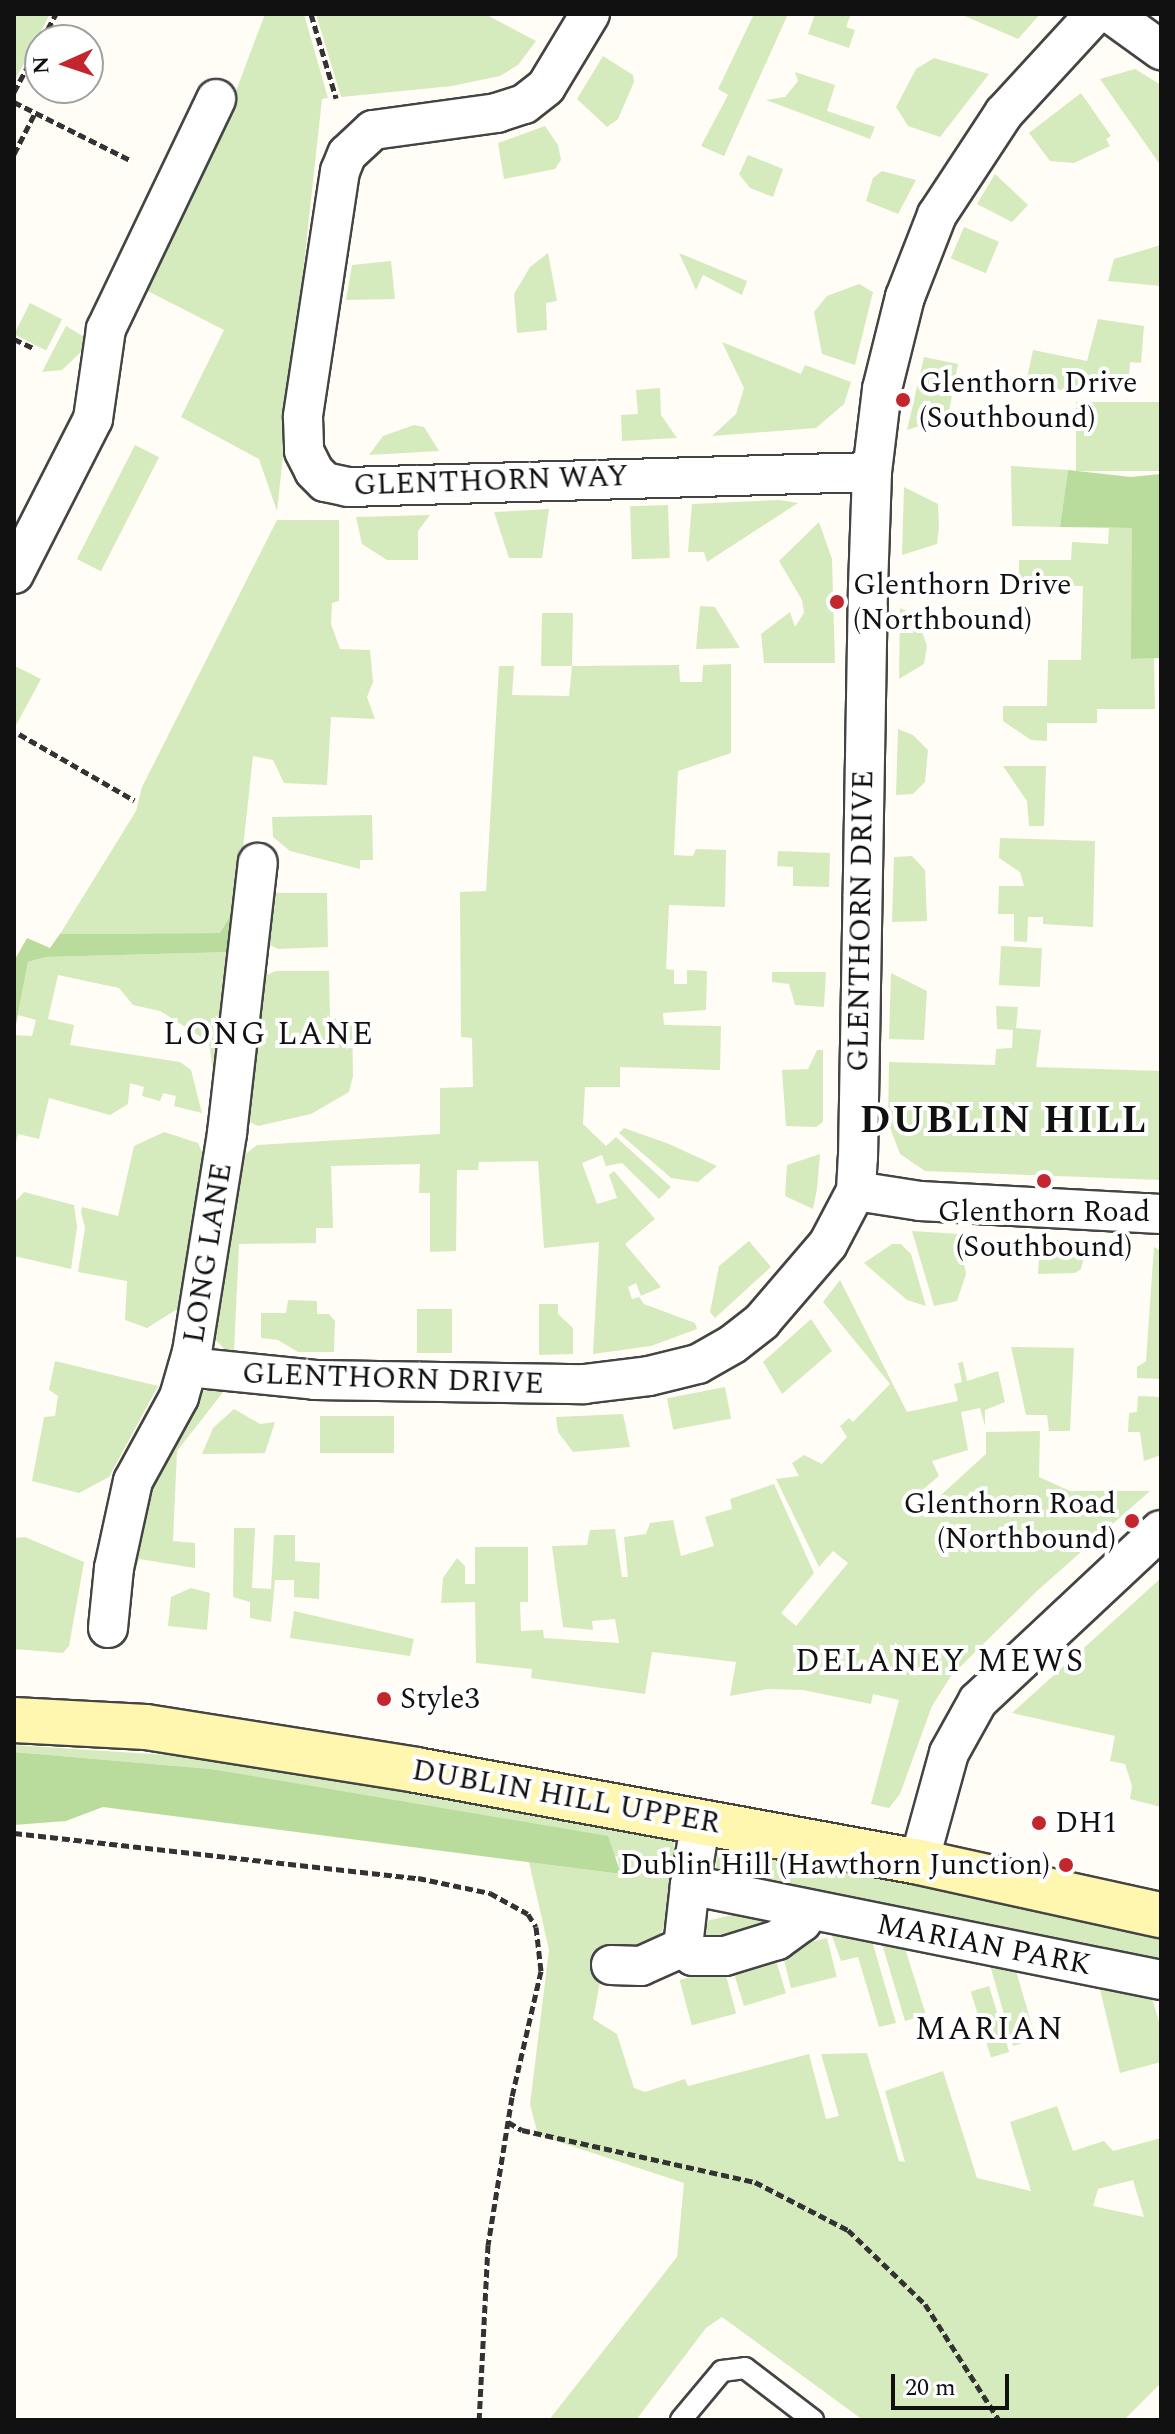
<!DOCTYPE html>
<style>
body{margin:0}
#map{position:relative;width:1175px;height:2434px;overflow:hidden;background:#fffdf5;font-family:Spectral,serif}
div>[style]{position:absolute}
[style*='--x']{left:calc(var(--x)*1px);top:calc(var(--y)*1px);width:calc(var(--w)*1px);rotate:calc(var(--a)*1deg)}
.green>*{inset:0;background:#d5ebbd;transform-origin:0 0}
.forest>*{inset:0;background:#b9dc9c}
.path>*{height:5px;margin-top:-2.5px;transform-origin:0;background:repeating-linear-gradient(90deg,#333 0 8px,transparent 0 12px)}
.roads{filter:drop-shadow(2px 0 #444) drop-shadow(-2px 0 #444) drop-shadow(0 2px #444) drop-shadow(0 -2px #444)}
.lane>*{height:20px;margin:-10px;padding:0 10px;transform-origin:10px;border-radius:10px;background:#fff}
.street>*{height:38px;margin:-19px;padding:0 19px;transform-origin:19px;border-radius:19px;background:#fff}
.secondary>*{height:44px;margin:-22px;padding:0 22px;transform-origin:22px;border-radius:22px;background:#fff6b0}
.dots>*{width:22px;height:22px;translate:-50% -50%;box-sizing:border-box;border:4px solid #fff;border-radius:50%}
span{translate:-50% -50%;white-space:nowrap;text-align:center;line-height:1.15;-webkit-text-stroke:8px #fff;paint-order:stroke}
.poi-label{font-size:30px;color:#111}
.left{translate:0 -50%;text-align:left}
.right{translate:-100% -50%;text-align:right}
.street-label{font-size:30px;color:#111}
.neighbourhood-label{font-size:32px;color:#111;letter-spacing:2px}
.district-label{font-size:38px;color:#111;font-weight:700;letter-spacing:2px}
.frame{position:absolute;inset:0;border:16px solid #111;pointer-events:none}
.north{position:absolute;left:24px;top:24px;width:80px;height:80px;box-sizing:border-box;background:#fff;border:2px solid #a0a0a0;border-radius:50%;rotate:267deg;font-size:22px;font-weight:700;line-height:32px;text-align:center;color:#111}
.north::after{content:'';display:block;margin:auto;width:28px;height:36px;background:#c4262e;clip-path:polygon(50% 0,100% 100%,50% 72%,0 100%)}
.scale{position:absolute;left:891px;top:2374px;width:118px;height:36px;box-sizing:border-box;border:4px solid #111;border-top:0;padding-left:10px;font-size:24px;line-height:28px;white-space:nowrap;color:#111;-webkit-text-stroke:6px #fff;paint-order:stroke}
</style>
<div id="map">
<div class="green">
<i style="clip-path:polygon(14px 14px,50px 14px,14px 82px)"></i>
<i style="clip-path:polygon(265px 14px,304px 14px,328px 98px,322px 99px,277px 511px,259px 459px,181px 417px,224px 330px,136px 285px,234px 96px)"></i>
<i style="clip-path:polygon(316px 14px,485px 14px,536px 41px,518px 65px,500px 76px,452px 86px,341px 97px)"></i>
<i style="clip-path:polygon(754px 14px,788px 14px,724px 156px,701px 146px,728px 95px,718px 89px)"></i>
<i style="clip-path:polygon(815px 14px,851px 14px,846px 27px,855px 30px,849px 48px,808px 34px)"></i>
<i style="clip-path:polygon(960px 14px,1040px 14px,1018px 39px)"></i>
<i style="clip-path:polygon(603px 56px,633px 75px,634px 82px,618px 119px,607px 127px,577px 99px)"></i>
<i style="clip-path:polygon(934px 58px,989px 74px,940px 137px,908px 126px,896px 107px,916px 69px)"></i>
<i style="clip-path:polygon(1135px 69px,1161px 85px,1161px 166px,1100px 79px)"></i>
<i style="clip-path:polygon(795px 72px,835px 85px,827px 111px,875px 127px,870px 139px,766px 100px,785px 97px,798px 81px)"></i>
<i style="clip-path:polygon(1081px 93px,1111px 136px,1106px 139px,1110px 146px,1074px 163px,1050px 161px,1029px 133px)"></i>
<i style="clip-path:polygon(545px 126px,558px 145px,561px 160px,555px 169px,504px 179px,498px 143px)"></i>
<i style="clip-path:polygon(748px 155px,783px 169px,773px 197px,750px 188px,739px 174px)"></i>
<i style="clip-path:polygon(882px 171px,916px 180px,898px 214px,866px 201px,873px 178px)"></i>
<i style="clip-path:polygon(995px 174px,1028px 205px,1012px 222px,977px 204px)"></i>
<i style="left:964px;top:227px;width:38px;height:34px;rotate:23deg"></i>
<i style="clip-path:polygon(1161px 245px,1161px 286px,1108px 281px,1114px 259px)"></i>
<i style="clip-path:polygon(548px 253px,557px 301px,546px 303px,547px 330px,517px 333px,514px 294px,530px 267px)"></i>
<i style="clip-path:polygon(679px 253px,747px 281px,742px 295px,703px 275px,696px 290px)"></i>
<i style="clip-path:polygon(391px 261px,395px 299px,346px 300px,352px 265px)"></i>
<i style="clip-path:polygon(859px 284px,873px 292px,855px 365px,822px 354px,814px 312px,827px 296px)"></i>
<i style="left:30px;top:303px;width:36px;height:35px;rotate:27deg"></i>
<i style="clip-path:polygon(1098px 319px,1144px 326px,1141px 363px,1130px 362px,1128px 389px,1083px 378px,1078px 394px,1026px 383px,1033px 350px,1087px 361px)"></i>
<i style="clip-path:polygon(66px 326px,86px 338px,80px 353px,62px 370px,42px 372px)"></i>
<i style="clip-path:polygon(722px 342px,801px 374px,805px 365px,851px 382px,844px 404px,816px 428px,712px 436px,736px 414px,744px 388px)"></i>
<i style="clip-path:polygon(924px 357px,958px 364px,948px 417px,907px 430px)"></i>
<i style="clip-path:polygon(660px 388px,661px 415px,677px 438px,622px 441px,621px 415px,638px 414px,636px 390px)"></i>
<i style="left:1076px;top:402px;width:85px;height:69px"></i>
<i style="clip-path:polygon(414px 425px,424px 427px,439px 451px,369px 455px,383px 436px)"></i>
<i style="left:135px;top:445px;width:27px;height:128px;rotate:27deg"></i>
<i style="clip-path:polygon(1011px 466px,1068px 470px,1060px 527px,1012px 526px)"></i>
<i style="clip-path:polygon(904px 487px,938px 504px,939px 526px,937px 544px,902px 555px)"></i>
<i style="clip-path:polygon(779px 500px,798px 503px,707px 562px,704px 552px,688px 552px,692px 504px)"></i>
<i style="left:668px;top:505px;width:53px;height:38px;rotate:88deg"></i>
<i style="clip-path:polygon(549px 509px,542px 558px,509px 558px,494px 512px)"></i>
<i style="clip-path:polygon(430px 515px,418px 531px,418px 560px,387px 560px,362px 544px,356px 517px)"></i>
<i style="clip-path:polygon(277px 520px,339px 520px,339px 601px,332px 603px,331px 624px,340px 649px,370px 650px,373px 682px,367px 697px,375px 719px,331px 717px,327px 785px,284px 783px,273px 760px,253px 756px,237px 904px,220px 933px,60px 934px,136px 811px,142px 787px)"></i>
<i style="clip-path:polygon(819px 522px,832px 559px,835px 663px,764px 663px,761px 634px,790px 612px,795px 627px,804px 613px,802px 600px,779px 561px)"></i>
<i style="clip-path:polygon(1109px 528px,1132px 528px,1132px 659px,1154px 658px,1155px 709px,1097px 709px,1097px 723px,1047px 723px,1047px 741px,1031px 740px,1003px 721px,1003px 706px,1047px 706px,1048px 660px,1081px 660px,1083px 586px,1019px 585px,1019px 560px,1071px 560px,1072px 542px,1108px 544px)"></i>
<i style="clip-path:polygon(700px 606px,715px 607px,740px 648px,696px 649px)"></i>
<i style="clip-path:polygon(900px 608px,916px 615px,927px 646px,924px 664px,899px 679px)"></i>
<i style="clip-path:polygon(542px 613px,573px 613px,572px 666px,679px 665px,680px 682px,702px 682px,703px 665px,731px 664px,731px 753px,678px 771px,674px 855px,693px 856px,696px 849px,726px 850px,725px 907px,669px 905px,666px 969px,674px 970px,674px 984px,687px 984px,687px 970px,707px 971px,706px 1010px,663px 1013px,664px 1025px,721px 1026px,720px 1070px,620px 1067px,620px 1087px,585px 1087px,583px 1124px,606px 1146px,616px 1137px,671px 1187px,659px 1199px,622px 1163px,606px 1166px,602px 1155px,582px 1163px,597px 1204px,617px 1198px,609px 1175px,614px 1171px,655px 1219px,625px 1244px,661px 1287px,641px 1296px,636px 1283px,628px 1287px,632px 1299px,639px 1297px,644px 1304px,695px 1323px,697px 1329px,651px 1346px,593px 1354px,599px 1242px,544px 1248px,538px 1161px,479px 1162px,478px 1170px,457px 1170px,456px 1251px,430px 1252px,430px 1193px,419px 1193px,420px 1164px,331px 1166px,333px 1228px,316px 1228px,316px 1243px,239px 1244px,234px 1352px,228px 1353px,212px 1336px,242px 1157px,257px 1145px,440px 1134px,440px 1088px,473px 1087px,472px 1038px,461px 1037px,460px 892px,486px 891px,499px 666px,514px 666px,512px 695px,569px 696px,572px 666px,541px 666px)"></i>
<i style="clip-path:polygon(15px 666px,41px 679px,14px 729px,14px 667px)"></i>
<i style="clip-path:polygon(898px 729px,913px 735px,928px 750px,925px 782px,913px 794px,896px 795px)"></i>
<i style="clip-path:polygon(1003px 766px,1046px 766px,1044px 826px,1029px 826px,1027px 801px)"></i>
<i style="clip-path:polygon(372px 815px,373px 860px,360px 860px,360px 869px,290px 851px,273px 837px,272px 817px)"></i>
<i style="clip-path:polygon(1000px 838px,1095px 841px,1093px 927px,1043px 924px,1043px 917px,1028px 917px,1027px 942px,1014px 941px,1014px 914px,998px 914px,999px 886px,1024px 886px,1020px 872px,999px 858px)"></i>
<i style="clip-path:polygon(778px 851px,830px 853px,829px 887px,793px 886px,793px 867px,777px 866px)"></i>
<i style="clip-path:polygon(912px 856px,925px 870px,927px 921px,892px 922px,894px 857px)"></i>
<i style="clip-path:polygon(269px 893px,327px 893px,328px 947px,278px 949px,266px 943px)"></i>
<i style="left:1001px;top:946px;width:41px;height:39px;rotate:3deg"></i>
<i style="clip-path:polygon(232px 952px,217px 1101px,209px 1042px,160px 1011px,133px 1005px,119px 988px,58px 975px,48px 1019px,74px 1025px,70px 1045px,180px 1062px,191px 1070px,202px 1113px,174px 1106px,176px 1096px,163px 1093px,160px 1101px,142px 1096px,144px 1087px,130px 1083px,128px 1104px,110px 1115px,49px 1098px,39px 1139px,18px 1134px,14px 1150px,14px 1035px,32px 1036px,36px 1020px,18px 1015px,28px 962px,46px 957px)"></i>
<i style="clip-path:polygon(276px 971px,329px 971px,330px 1018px,352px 1020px,353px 1076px,349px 1092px,311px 1114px,258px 1126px,241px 1117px,262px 977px)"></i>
<i style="clip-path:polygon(772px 972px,826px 972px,824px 1007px,795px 1005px,789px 984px,772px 982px)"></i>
<i style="clip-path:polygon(891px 973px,927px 991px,924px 1040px,889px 1039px)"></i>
<i style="clip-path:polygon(996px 1006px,1018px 1007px,1016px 1028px,1041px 1030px,1036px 1067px,1161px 1071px,1161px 1180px,925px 1171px,900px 1154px,888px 1122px,889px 1062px,995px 1065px,996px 1049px,1012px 1048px,1013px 1030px,997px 1029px)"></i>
<i style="clip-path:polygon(817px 1050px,823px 1050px,823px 1122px,816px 1127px,786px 1126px,782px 1070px,808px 1069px)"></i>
<i style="clip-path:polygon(624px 1128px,669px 1144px,717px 1166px,698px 1182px,671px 1178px,619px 1133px)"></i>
<i style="clip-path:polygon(164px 1132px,198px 1143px,209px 1167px,179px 1308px,147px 1328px,125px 1320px,127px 1281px,78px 1272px,85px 1228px,81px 1212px,82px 1207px,118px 1216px,134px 1146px)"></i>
<i style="clip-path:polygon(820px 1154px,817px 1189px,813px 1209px,785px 1196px,787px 1165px)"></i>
<i style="clip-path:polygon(24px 1192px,74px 1205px,77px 1227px,71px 1269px,14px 1256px,14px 1203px)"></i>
<i style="clip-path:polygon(912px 1231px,959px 1234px,966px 1274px,957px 1301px,934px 1306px)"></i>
<i style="clip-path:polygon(1040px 1239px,1075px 1241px,1110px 1242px,1108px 1247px,1086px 1249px,1081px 1269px,1075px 1273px,1038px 1274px)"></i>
<i style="clip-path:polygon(749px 1241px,771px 1267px,715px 1318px,710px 1312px,719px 1266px)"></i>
<i style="clip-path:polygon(892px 1244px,901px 1244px,911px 1254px,926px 1306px,907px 1300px,864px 1263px)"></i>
<i style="clip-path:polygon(1154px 1247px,1161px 1251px,1161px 1379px,1137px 1378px,1137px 1367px,1146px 1361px)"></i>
<i style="clip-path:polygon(840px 1280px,907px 1412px,958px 1401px,954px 1384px,962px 1382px,958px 1363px,963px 1362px,967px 1381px,998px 1371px,1005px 1402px,985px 1410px,985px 1426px,980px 1408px,961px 1412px,968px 1450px,932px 1461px,939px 1476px,908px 1502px,919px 1515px,986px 1454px,986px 1432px,1040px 1431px,1039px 1477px,1070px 1491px,1150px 1491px,1037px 1591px,951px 1676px,932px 1706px,900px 1794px,889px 1808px,871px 1804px,899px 1700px,873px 1694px,871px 1704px,803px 1690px,768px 1689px,730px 1696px,736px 1662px,652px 1652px,645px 1694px,531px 1678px,532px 1669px,476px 1663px,475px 1602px,441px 1603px,443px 1578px,457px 1558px,465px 1566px,465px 1584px,475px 1584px,475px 1547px,528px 1547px,528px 1602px,520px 1602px,521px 1631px,543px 1630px,544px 1638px,619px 1643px,615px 1619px,592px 1621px,593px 1630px,563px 1627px,552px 1546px,587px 1545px,590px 1530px,615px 1529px,622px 1577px,628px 1577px,624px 1537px,646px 1534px,650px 1523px,673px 1520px,681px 1556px,714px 1546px,705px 1517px,732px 1509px,730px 1499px,774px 1484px,814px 1573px,781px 1613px,796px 1626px,848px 1563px,833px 1551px,819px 1567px,776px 1479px,799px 1476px,792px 1463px,804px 1455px,822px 1464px,847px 1437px,840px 1426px,849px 1418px,853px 1422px,890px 1384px,823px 1302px)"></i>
<i style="clip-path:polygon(288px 1300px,317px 1301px,317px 1314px,329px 1314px,335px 1321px,334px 1352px,298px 1352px,278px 1340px,261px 1338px,261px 1313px,286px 1313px)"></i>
<i style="clip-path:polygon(539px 1304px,558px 1304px,558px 1314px,573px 1328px,573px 1354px,539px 1355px)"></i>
<i style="left:417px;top:1309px;width:35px;height:44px"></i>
<i style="clip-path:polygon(811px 1319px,832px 1351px,782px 1394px,763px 1362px)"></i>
<i style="clip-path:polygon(1011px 1347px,1074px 1348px,1070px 1431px,1049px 1431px,1047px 1415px,1026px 1415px)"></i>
<i style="clip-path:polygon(55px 1361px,158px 1386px,109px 1477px,79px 1493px,32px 1481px,44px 1417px,55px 1416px,58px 1396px,49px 1390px)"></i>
<i style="left:725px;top:1387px;width:32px;height:59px;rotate:79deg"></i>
<i style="clip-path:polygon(219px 1388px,224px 1391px,177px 1451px,173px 1541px,195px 1543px,195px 1568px,139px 1559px,129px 1592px,139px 1497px,199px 1392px)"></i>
<i style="clip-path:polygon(1138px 1396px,1161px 1397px,1161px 1455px,1144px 1461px,1140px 1432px,1128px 1432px,1129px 1413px,1137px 1412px)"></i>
<i style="clip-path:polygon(234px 1409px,260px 1424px,275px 1422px,265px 1453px,202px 1454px,213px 1428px)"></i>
<i style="clip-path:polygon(623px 1414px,630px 1447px,573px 1452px,558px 1432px,556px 1417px)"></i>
<i style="left:320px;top:1416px;width:74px;height:37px"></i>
<i style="clip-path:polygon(234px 1528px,255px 1528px,252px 1588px,271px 1589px,274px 1535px,295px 1535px,295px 1561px,320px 1563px,319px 1599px,294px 1597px,294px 1580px,275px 1580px,271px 1622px,250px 1618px,250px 1602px,233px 1597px)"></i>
<i style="clip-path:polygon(25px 1537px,84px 1562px,69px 1646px,63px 1653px,14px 1649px,14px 1538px)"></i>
<i style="clip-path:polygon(1161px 1578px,1161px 1807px,1130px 1799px,1132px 1786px,1125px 1764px,1110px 1761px,1115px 1736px,1012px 1713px)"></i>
<i style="clip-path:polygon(191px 1588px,210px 1593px,207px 1630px,168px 1626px,171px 1597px)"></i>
<i style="clip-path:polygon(294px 1611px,414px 1639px,410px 1656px,290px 1638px)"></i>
<i style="clip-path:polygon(evenodd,14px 1745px,212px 1758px,541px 1811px,674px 1839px,675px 1894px,659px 1939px,645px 1951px,606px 1950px,593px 2019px,617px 2034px,634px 2088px,645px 2092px,685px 2079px,688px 2086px,809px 2054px,826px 2119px,839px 2116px,821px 2054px,867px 2053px,899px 2161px,905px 2162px,885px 2091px,943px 2071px,977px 2178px,1031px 2191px,1010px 2122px,1057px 2106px,1073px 2151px,1104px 2141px,1113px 2151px,1161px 2138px,1161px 2383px,1124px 2420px,863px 2420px,722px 2317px,706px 2328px,636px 2420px,549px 2420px,677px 2257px,684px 2183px,538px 2135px,530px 2104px,549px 1950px,529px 1862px,620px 1874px,618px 1857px,307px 1786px,211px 1769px,14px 1752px,14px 1745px,1133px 2180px,1144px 2217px,1093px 2206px,1098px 2189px,1133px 2180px)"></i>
<i style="clip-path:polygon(726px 1848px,1161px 1932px,1161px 1963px,996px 1938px,991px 1925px,722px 1878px,716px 1867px,717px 1853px)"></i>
<i style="clip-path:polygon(749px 1911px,776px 1915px,774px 1930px,704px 1949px,698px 1933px,702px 1922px)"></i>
<i style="clip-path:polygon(850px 1930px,870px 1934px,896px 2023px,879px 2027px,858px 1957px,841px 1961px,832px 1936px)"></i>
<i style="clip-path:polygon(880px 1937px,903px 1942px,926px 2015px,905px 2021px)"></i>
<i style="left:827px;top:1938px;width:40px;height:47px;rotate:76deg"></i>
<i style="left:774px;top:1954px;width:41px;height:44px;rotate:73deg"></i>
<i style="clip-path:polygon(988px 1958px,1014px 1964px,1036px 2039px,1013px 2046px)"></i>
<i style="left:724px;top:1968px;width:47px;height:46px;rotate:75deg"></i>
<i style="clip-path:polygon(1098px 1981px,1150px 1991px,1161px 2029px,1161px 2062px,1120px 2073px)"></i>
<i style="left:989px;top:1986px;width:69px;height:19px;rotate:73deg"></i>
</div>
<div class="forest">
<i style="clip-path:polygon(1068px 470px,1131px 477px,1161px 474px,1161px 658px,1131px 659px,1132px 528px,1060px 527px)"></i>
<i style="clip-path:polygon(237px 904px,232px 952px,46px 957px,28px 962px,14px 1035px,14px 961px,27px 938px,50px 948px,60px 934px,220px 933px)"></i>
<i style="clip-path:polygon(14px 1752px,211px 1769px,608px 1836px,621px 1874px,103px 1807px,66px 1821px,14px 1825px)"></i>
</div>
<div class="path">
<i style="--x:311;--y:14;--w:88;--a:73.4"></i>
<i style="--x:42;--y:40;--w:30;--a:-62"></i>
<i style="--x:14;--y:92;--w:55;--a:-62"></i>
<i style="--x:14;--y:102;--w:132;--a:26.6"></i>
<i style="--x:14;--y:154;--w:46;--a:-62.9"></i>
<i style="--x:14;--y:339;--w:23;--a:25"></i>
<i style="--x:19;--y:734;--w:133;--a:29.9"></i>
<i style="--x:14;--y:1833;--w:406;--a:6.4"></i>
<i style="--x:418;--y:1878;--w:74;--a:11.8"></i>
<i style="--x:490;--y:1893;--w:43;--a:28.9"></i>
<i style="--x:528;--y:1914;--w:15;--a:58"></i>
<i style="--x:536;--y:1927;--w:44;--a:83.5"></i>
<i style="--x:541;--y:1971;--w:129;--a:103"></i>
<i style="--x:512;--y:2097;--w:150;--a:99.2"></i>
<i style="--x:488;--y:2245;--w:175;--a:92.9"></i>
<i style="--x:508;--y:2122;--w:16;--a:30"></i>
<i style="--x:522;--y:2130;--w:239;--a:12.6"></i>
<i style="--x:755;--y:2182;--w:105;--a:27.3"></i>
<i style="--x:848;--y:2230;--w:107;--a:43.9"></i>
<i style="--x:925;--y:2304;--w:138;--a:57.5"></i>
</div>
<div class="roads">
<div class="lane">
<i style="--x:681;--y:2420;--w:64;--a:-50.1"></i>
<i style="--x:722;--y:2371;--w:23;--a:-7"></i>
<i style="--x:745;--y:2368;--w:86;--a:37.4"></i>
</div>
<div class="street">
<i style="--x:590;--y:14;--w:85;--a:121.1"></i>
<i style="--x:546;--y:87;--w:28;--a:142"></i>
<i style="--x:524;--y:104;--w:28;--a:162"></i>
<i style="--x:497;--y:113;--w:125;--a:172.2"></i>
<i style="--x:373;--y:130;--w:35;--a:137"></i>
<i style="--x:347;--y:154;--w:18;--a:112"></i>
<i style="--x:340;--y:171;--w:249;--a:98.6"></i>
<i style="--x:303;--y:417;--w:34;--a:88"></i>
<i style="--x:304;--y:451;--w:22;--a:63"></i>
<i style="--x:314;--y:471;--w:16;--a:45"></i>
<i style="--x:325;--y:482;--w:24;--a:12"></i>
<i style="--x:348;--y:487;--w:524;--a:-1.64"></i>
<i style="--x:1111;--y:14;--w:62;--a:35.8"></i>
<i style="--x:14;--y:574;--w:174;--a:-63"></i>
<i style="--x:93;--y:419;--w:91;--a:-81.8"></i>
<i style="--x:106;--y:329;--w:255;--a:-64.4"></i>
<i style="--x:856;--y:1191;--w:65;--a:8.9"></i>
<i style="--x:920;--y:1201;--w:241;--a:3.1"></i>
<i style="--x:188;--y:1367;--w:128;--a:5.8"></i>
<i style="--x:315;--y:1380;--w:269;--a:0.9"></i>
<i style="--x:584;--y:1384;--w:65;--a:-7"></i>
<i style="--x:649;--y:1376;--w:50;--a:-13.8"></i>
<i style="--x:698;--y:1364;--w:40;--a:-29.7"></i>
<i style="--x:733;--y:1344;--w:37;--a:-38"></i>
<i style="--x:762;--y:1321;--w:101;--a:-49.4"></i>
<i style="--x:828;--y:1244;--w:60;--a:-62.2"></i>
<i style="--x:856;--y:1191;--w:33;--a:-87"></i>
<i style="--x:858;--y:1158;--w:571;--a:-89"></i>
<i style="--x:868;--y:587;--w:115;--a:-88"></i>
<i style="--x:872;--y:472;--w:84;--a:-83.1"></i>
<i style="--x:882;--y:389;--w:95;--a:-76"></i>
<i style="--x:905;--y:297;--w:88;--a:-68.7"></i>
<i style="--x:937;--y:215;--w:122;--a:-56.7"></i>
<i style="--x:1004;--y:113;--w:134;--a:-47.4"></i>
<i style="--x:108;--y:1628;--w:60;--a:-84.3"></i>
<i style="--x:114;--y:1568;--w:89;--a:-77.7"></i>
<i style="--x:133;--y:1481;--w:96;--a:-61.3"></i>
<i style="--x:179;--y:1397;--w:47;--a:-73.9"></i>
<i style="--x:192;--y:1352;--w:222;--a:-80.9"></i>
<i style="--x:227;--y:1133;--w:272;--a:-83.5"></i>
<i style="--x:919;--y:1862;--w:113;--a:-74.6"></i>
<i style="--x:949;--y:1753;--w:60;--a:-60.9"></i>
<i style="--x:978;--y:1701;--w:250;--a:-43.1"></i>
<i style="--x:690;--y:1885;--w:66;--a:-80.4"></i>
<i style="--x:808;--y:1911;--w:13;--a:119"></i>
<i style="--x:802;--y:1922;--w:31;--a:144"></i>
<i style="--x:777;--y:1940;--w:54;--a:162.9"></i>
<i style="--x:725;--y:1956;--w:32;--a:180"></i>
<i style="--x:693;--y:1956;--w:13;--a:-138"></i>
<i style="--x:683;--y:1947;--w:62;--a:-83.6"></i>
<i style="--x:690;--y:1885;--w:480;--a:11.4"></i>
<i style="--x:611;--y:1965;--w:30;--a:2"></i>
<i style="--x:641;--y:1966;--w:46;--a:-24.3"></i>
</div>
<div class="secondary">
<i style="--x:14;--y:1720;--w:132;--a:3"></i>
<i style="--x:146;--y:1727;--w:273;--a:9"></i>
<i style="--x:416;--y:1770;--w:511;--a:10.36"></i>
<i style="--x:919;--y:1862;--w:248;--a:12.4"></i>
</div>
</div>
<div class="dots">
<i style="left:903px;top:400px;background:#c4262e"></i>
<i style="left:837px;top:602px;background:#c4262e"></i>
<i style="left:1044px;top:1181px;background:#c4262e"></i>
<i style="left:1132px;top:1521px;background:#c4262e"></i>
<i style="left:384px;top:1699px;background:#c4262e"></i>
<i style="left:1039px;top:1823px;background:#c4262e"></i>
<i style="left:1066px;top:1865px;background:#c4262e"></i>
</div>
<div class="poi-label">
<span class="left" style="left:919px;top:400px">Glenthorn Drive<br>(Southbound)</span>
<span class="left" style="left:853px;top:602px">Glenthorn Drive<br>(Northbound)</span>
<span style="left:1044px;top:1229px">Glenthorn Road<br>(Southbound)</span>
<span class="right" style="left:1116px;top:1521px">Glenthorn Road<br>(Northbound)</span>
<span class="left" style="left:400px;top:1699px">Style3</span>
<span class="left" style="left:1055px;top:1823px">DH1</span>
<span class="right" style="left:1050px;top:1865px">Dublin Hill (Hawthorn Junction)</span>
</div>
<div class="street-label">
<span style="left:491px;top:481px;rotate:-2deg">GLENTHORN WAY</span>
<span style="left:861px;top:921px;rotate:-89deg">GLENTHORN DRIVE</span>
<span style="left:208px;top:1253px;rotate:-81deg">LONG LANE</span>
<span style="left:393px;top:1379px;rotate:2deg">GLENTHORN DRIVE</span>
<span style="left:566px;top:1797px;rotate:10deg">DUBLIN HILL UPPER</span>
<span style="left:984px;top:1945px;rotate:11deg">MARIAN PARK</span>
</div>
<div class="neighbourhood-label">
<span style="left:269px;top:1035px">LONG LANE</span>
<span style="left:940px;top:1662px">DELANEY MEWS</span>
<span style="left:990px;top:2030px">MARIAN</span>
</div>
<div class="district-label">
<span style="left:1004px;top:1122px">DUBLIN HILL</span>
</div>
<div class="frame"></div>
<div class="north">N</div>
<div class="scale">20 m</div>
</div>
